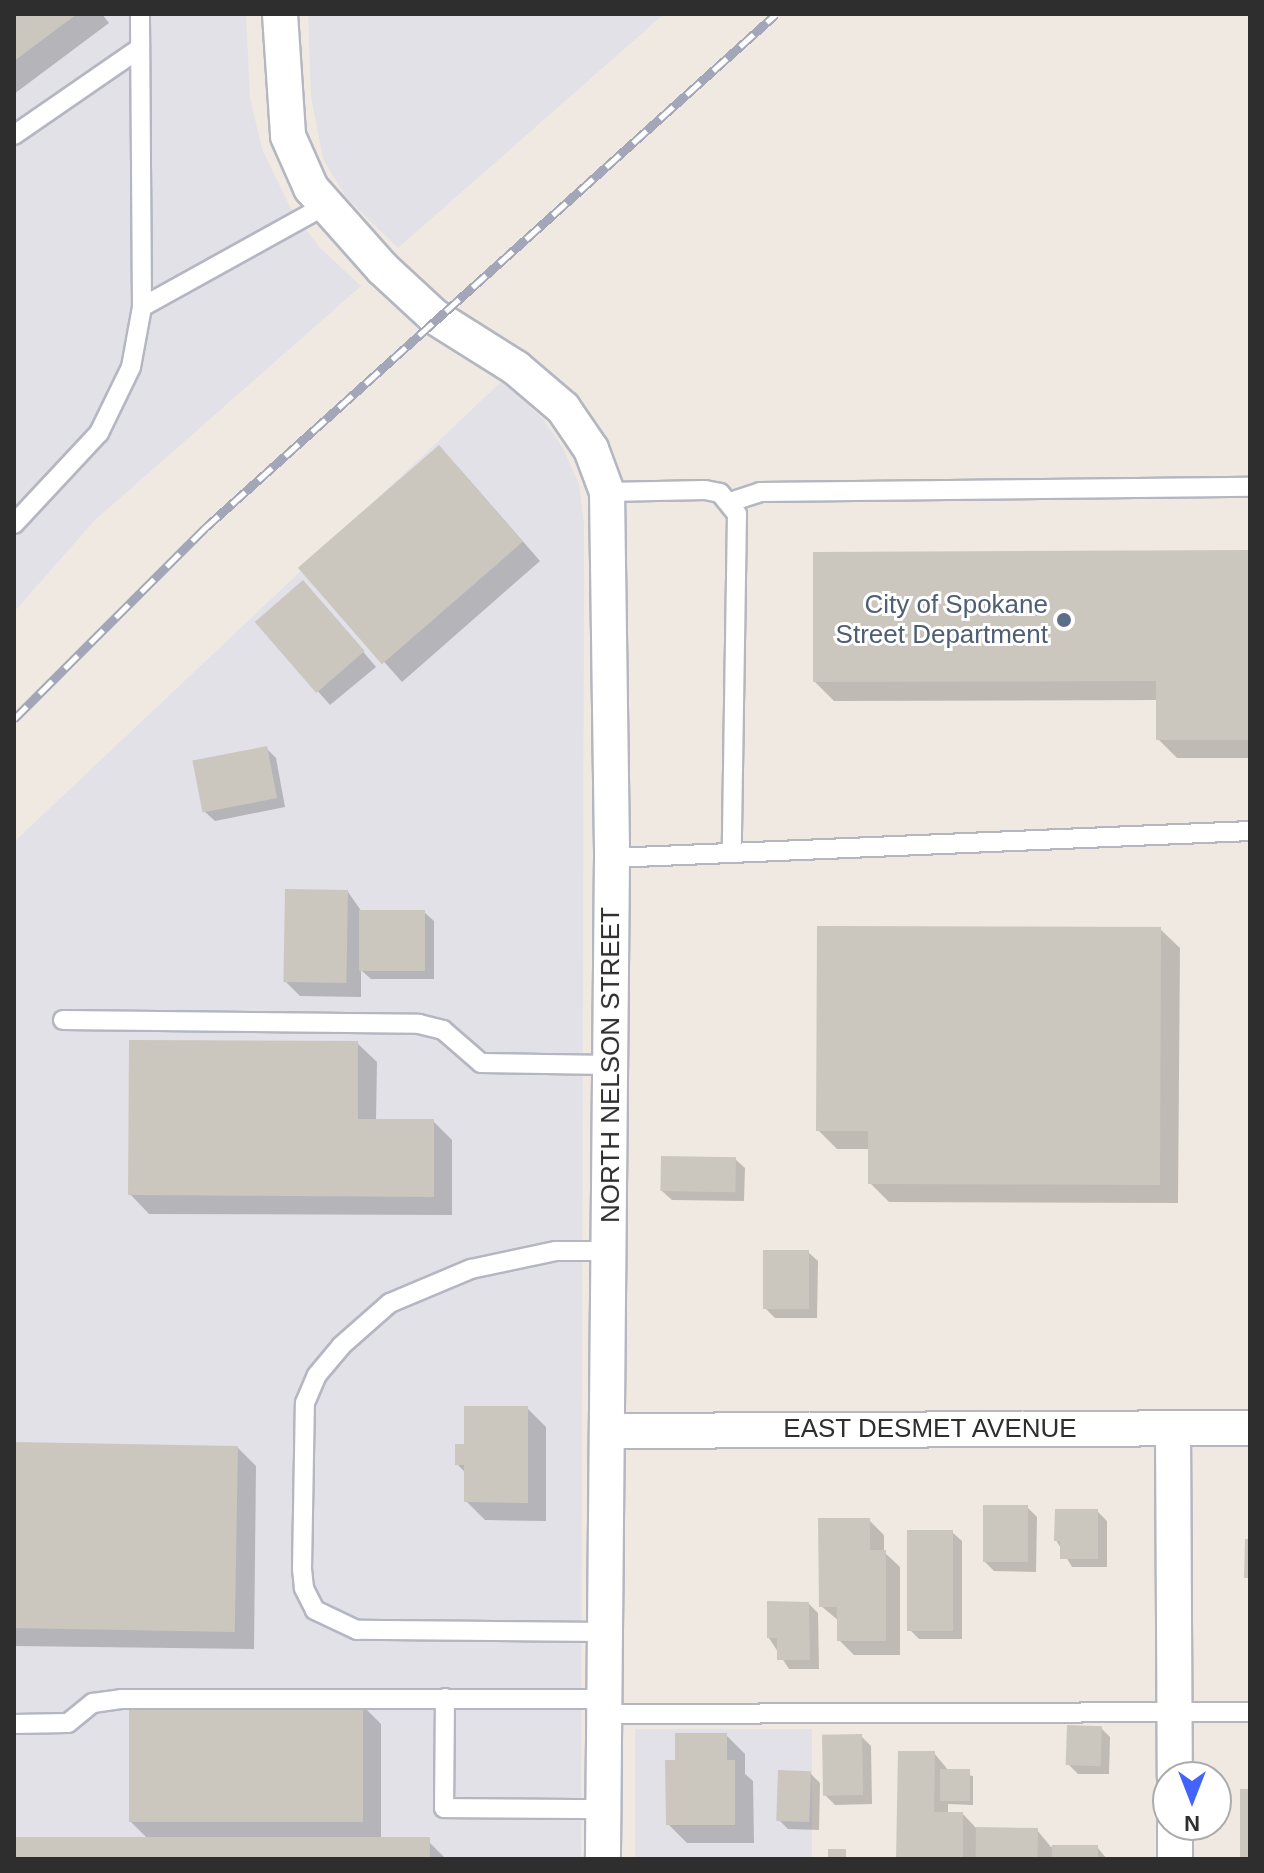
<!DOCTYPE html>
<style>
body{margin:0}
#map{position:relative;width:1264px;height:1873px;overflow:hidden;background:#efe9e1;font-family:Arial,sans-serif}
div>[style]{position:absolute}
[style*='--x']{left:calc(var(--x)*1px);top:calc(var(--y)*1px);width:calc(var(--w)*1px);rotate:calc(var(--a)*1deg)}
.industrial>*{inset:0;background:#e3e1e8;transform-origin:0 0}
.shadow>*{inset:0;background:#0003}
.building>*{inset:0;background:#cbc7bf;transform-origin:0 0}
.roads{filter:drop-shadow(2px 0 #b4b7c1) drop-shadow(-2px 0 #b4b7c1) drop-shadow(0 2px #b4b7c1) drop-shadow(0 -2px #b4b7c1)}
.lane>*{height:18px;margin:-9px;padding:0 9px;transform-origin:9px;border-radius:9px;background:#fff}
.street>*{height:34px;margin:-17px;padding:0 17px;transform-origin:17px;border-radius:17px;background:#fff}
.rail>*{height:9px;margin-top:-4.5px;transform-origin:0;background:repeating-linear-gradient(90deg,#fff 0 18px,#a3a6b8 0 36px);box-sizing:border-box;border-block:2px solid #a3a6b8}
.dots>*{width:22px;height:22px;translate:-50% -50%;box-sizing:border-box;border:4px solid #fff;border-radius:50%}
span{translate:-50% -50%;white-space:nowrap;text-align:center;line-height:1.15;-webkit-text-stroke:6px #fff;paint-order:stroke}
.service-label{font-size:26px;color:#4e5e75}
.right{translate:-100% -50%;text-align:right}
.street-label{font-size:26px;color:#2e2e2e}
.frame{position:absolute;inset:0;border:16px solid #2e2e2e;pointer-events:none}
.north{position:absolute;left:1152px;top:1761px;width:80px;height:80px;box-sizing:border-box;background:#fff;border:2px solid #ababab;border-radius:50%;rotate:180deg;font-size:22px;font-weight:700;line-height:32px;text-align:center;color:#2e2e2e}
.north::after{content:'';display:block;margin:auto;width:28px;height:36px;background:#4264fb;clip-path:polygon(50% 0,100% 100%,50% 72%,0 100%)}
</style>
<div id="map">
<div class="industrial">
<i style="clip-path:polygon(14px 14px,246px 14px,250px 98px,262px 149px,290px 207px,319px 247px,361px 286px,94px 521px,14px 612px)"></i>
<i style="clip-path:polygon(308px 14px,664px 14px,398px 248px,346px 197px,323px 159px,311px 96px)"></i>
<i style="clip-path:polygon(502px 381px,543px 419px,563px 448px,579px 484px,584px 524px,581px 1859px,14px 1859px,14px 842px)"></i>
<i style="left:812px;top:1729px;width:130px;height:177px;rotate:90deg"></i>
</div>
<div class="shadow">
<i style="clip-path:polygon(14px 14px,102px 14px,109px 23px,14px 94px)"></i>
<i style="clip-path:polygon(458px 467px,540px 561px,402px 682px,300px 567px)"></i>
<i style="clip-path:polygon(1250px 552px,1250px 758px,1177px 758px,1158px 739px,1158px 700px,834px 701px,815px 682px)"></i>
<i style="clip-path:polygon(317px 597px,376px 667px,330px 705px,257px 622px)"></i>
<i style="clip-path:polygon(266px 748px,276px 758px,285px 807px,215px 821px,205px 812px)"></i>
<i style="clip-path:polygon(348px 892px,362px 912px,424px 912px,434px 921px,434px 979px,371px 979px,361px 970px,361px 997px,300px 996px,286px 982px)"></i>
<i style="clip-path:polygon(1160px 929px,1180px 948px,1178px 1203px,889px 1202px,870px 1183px,870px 1149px,837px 1149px,818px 1130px)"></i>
<i style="clip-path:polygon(357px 1043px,377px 1062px,376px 1121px,433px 1121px,452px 1140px,452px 1215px,149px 1214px,130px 1194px)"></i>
<i style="clip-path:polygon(735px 1159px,745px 1168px,744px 1201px,672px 1200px,662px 1191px)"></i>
<i style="clip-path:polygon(808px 1252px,818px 1261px,817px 1318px,775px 1318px,765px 1308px)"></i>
<i style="clip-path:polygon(527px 1408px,546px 1427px,546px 1521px,485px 1520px,466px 1501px,466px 1473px,457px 1464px,466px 1446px)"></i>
<i style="clip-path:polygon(14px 1444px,237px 1447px,256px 1466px,254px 1649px,14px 1646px)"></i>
<i style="clip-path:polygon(1027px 1507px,1037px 1517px,1036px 1572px,994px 1571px,985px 1562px)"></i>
<i style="clip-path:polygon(1097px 1511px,1107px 1521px,1107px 1567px,1072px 1567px,1056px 1540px)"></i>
<i style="clip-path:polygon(869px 1520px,884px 1535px,884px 1552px,900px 1567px,900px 1655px,854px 1655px,839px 1640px,839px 1621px,821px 1606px)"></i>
<i style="clip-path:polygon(952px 1532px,962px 1541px,962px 1639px,919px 1639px,910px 1630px)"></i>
<i style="clip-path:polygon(809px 1604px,818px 1613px,819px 1669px,789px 1669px,769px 1638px)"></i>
<i style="clip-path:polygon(362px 1705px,381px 1724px,381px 1842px,429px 1842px,446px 1859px,14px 1859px,14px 1839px,149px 1840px,131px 1822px)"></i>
<i style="clip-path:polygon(1101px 1728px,1110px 1737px,1109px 1774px,1078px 1774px,1068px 1764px)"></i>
<i style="clip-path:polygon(726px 1735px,745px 1754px,745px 1774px,753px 1781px,754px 1843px,687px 1843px,668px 1824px,677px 1762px)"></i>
<i style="clip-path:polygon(861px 1736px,871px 1746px,872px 1804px,835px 1805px,825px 1795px)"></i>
<i style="clip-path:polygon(934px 1753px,949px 1771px,973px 1776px,973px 1805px,948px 1804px,948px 1814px,963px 1814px,977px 1829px,1037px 1830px,1051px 1847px,1097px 1847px,1107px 1859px,898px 1859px)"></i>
<i style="clip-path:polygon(810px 1773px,820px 1783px,819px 1830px,788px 1829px,779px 1820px)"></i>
</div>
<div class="building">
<i style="clip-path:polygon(14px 14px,77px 14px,14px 61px)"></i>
<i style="left:439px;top:445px;width:128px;height:187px;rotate:49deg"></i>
<i style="clip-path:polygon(1250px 550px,1250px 740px,1156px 740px,1156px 681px,813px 682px,813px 552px)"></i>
<i style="left:303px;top:580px;width:94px;height:64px;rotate:49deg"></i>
<i style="left:267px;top:746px;width:53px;height:76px;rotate:79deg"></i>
<i style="left:285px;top:889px;width:63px;height:93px;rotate:1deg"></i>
<i style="left:359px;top:910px;width:66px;height:61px"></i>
<i style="clip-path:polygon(817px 926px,1161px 927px,1160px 1185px,868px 1184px,868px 1131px,816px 1131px)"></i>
<i style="clip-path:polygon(129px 1040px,358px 1041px,358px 1119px,434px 1119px,434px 1197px,128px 1195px)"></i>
<i style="left:661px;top:1156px;width:75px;height:35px;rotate:1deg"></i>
<i style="left:763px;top:1250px;width:46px;height:59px"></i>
<i style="clip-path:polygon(464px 1406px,528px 1406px,528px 1503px,464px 1502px,464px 1465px,455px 1465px,455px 1444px,464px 1444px)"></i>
<i style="left:14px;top:1442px;width:224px;height:186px;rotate:1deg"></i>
<i style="left:983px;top:1505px;width:45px;height:57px"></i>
<i style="clip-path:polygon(1055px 1509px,1098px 1509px,1098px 1559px,1060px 1559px,1060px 1541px,1054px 1541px)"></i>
<i style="clip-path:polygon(818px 1518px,870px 1518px,870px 1550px,886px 1550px,886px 1641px,837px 1641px,837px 1607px,819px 1607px)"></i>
<i style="left:953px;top:1530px;width:101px;height:46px;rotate:90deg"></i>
<i style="clip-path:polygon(1245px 1539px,1250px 1539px,1250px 1578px,1244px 1578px)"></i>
<i style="clip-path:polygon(767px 1601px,809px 1602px,810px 1660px,777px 1660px,777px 1638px,767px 1638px)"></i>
<i style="left:363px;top:1703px;width:119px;height:234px;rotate:90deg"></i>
<i style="left:1067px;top:1725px;width:35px;height:40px;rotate:2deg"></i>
<i style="clip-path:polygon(675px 1733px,727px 1733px,727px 1760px,735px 1760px,735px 1825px,666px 1825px,665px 1760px,675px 1760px)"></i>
<i style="left:862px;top:1734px;width:61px;height:40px;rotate:89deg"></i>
<i style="clip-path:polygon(898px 1751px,935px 1751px,934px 1812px,963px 1812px,963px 1859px,896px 1859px)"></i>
<i style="left:940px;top:1769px;width:30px;height:32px"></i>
<i style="left:778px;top:1770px;width:33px;height:51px;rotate:2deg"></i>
<i style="left:1240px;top:1789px;width:10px;height:70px"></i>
<i style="left:976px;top:1827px;width:62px;height:32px;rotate:1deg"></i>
<i style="left:14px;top:1837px;width:416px;height:22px"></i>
<i style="left:1052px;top:1845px;width:46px;height:14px"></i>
<i style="left:828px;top:1849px;width:18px;height:10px"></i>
</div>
<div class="roads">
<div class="lane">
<i style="--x:14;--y:135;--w:153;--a:-34.6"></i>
<i style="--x:142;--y:307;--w:208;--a:-29"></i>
<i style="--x:607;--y:492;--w:98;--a:-1.2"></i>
<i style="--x:705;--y:490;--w:15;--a:11"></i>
<i style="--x:720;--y:493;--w:27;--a:51"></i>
<i style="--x:737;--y:514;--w:337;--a:90.9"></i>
<i style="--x:730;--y:502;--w:32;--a:-18"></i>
<i style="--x:760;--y:492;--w:490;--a:-0.6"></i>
<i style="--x:14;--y:524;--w:125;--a:-47"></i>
<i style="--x:99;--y:433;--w:73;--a:-64.1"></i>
<i style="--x:131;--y:367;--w:61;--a:-79.6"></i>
<i style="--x:142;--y:307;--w:293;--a:-90.4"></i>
<i style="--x:612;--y:858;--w:639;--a:-2.42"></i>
<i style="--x:63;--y:1020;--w:356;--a:0.6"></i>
<i style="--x:419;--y:1024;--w:25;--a:14"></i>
<i style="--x:443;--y:1030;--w:50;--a:41"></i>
<i style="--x:481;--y:1063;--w:129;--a:0.9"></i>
<i style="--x:604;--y:1632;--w:247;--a:-179.5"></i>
<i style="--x:357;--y:1630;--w:47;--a:-154.5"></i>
<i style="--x:315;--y:1610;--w:25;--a:-117"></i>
<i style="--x:304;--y:1588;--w:19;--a:-96"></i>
<i style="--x:302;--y:1569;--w:166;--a:-89"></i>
<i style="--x:305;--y:1403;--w:30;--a:-67"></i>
<i style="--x:317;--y:1375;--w:38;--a:-50"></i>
<i style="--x:341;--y:1346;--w:65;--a:-41.3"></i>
<i style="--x:390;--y:1303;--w:88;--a:-22.8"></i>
<i style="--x:471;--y:1269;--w:87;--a:-12"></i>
<i style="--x:556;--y:1251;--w:54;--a:0"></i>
<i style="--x:445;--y:1698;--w:110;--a:90.5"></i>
<i style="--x:444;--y:1808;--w:159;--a:0.4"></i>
<i style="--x:604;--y:1714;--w:646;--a:-0.18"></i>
<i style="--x:14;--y:1724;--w:54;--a:-1.1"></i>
<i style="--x:68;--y:1723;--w:32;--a:-39"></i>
<i style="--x:93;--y:1703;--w:28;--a:-8"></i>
<i style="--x:121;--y:1699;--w:483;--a:0"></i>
</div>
<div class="street">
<i style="--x:280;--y:14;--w:122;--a:86.2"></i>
<i style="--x:288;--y:136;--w:57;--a:66.1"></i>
<i style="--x:311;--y:188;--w:108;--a:48.4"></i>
<i style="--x:383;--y:269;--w:71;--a:42.7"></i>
<i style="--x:435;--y:317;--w:96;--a:32.2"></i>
<i style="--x:516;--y:368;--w:62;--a:40.4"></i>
<i style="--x:563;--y:408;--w:50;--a:55.7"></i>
<i style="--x:591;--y:449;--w:46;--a:69.6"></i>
<i style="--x:607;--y:492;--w:366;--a:89.2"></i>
<i style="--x:612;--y:858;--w:1001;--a:90.52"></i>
<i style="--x:1173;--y:1428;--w:349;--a:89.7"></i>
<i style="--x:609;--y:1431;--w:641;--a:-0.27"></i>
<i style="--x:1175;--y:1859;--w:34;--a:-90"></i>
</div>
</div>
<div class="rail">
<i style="--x:14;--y:719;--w:270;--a:-45"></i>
<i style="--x:205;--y:528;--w:768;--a:-41.99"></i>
</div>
<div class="dots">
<i style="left:1064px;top:620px;background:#5c6f8a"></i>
</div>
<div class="service-label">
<span class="right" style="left:1048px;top:620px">City of Spokane<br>Street Department</span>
</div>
<div class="street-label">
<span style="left:611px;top:1065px;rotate:-90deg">NORTH NELSON STREET</span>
<span style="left:930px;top:1429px">EAST DESMET AVENUE</span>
</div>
<div class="frame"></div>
<div class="north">N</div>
</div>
